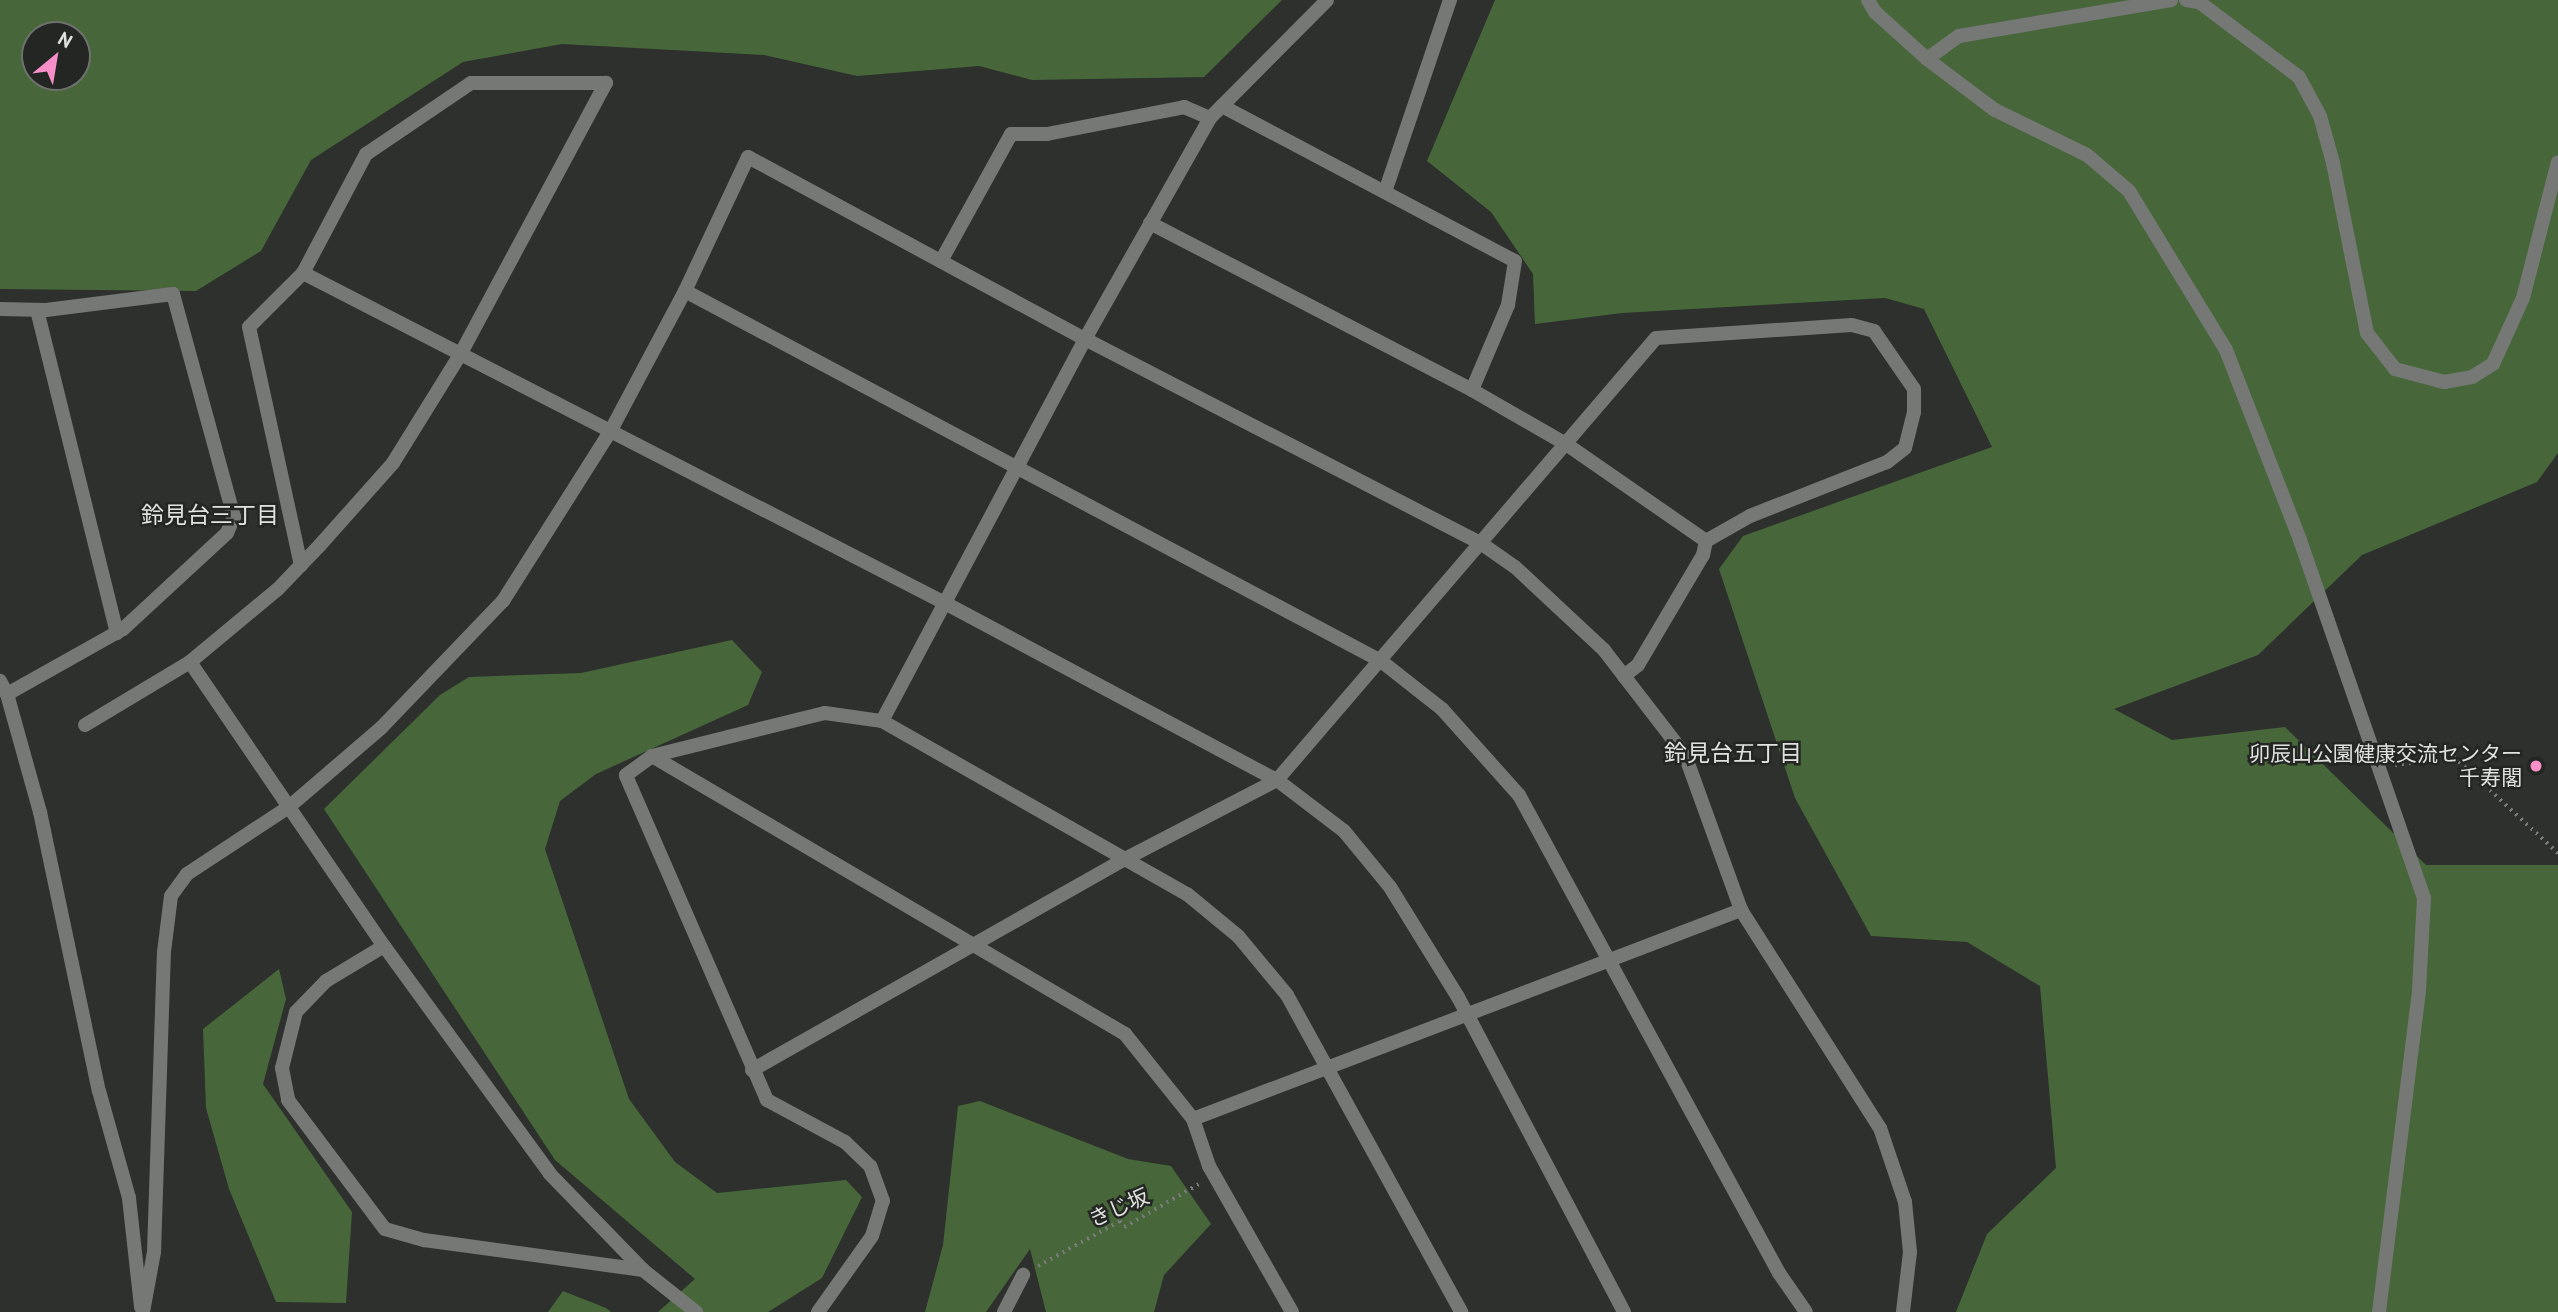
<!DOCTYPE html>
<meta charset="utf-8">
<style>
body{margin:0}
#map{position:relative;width:2558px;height:1312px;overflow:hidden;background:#2d302c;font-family:"PT Sans","Noto Sans JP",sans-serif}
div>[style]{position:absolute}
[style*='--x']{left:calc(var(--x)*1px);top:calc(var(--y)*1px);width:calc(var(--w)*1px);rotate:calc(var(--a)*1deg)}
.forest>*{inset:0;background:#47673a}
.path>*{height:3.5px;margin-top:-1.75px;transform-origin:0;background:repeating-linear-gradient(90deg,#7a7c79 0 2px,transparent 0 7px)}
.minor>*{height:14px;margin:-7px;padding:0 7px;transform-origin:7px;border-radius:7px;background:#767876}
.tertiary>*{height:14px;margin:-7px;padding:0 7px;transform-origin:7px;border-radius:7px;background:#767876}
.dots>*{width:19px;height:19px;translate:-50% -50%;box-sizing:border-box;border:4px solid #242623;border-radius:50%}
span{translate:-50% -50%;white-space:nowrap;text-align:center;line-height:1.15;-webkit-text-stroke:5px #242623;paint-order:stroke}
.poi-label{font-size:21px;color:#e0e2e0}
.right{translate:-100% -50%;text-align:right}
.street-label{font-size:21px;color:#e0e2e0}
.neighbourhood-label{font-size:23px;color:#e0e2e0}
.north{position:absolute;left:21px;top:21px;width:70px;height:70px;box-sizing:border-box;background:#242623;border:2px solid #6f716f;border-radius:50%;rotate:30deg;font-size:19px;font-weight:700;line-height:28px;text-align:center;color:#e0e2e0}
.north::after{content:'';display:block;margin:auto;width:24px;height:32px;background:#f98fc8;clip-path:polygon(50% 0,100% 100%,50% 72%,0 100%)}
</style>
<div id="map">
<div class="forest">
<i style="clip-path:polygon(evenodd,0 0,1282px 0,1204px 77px,1032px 80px,979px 66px,857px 76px,764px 55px,562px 44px,463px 62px,311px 160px,261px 251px,196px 291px,0 289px,0 0,35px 35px,77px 35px,77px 77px,35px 77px,35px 35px)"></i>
<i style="clip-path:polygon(1495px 0,2558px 0,2558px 453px,2537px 482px,2362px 555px,2258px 655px,2114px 709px,2172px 740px,2285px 727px,2426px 865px,2558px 865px,2558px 1312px,1956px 1312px,1987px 1234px,2056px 1168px,2040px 986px,1967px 942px,1871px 936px,1795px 798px,1719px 569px,1743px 536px,1992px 447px,1924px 309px,1885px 298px,1622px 313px,1535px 324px,1533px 274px,1491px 212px,1427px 161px)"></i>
<i style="clip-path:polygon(732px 640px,762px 672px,748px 705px,596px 774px,560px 801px,545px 849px,629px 1099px,675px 1162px,717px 1193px,846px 1180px,862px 1197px,822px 1278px,768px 1312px,658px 1312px,695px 1279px,555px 1160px,324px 809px,440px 695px,469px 677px,581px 673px)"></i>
<i style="clip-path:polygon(279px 969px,286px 999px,263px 1084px,352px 1212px,346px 1303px,276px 1302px,229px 1189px,206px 1108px,203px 1029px)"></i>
<i style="clip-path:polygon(980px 1101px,1128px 1159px,1171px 1166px,1211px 1224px,1164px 1275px,1154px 1312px,1046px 1312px,1030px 1249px,986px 1312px,925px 1312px,943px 1245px,958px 1106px)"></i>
<i style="clip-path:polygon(563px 1291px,606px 1308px,611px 1312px,548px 1312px)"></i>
</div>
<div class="path">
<i style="--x:2395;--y:765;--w:60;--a:-7.7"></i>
<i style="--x:2454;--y:757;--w:142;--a:42.7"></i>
<i style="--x:1038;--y:1266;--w:94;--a:-28.8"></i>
<i style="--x:1120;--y:1221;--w:7;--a:56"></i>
<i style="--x:1124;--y:1227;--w:86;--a:-29.8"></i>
</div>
<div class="minor">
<i style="--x:1222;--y:106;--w:331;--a:27.9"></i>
<i style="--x:1515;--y:261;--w:45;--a:99"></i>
<i style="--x:1508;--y:305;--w:92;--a:113"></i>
<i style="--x:1386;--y:189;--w:200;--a:-71.3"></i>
<i style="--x:1150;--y:223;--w:363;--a:27.4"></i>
<i style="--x:1472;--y:390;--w:108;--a:29.9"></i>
<i style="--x:1566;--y:444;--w:170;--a:34.7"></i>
<i style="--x:941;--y:261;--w:145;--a:-61.1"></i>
<i style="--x:1011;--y:134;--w:36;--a:0"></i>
<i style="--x:1047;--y:134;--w:140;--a:-11.1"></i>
<i style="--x:1184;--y:107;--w:28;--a:23"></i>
<i style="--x:303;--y:273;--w:720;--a:27.21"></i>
<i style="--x:943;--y:602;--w:378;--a:28.1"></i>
<i style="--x:1277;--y:780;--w:84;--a:37.3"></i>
<i style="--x:1344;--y:831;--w:72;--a:50.6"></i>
<i style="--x:1390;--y:887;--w:129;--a:58.3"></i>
<i style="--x:1458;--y:997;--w:356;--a:62.2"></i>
<i style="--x:685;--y:291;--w:788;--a:28"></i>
<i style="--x:1381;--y:661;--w:78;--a:38.2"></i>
<i style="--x:1442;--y:709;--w:115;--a:48.2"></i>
<i style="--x:1519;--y:795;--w:544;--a:61.46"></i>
<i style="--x:1779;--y:1273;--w:47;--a:55.3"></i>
<i style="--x:0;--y:309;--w:46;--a:1.2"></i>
<i style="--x:46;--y:310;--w:128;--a:-7.2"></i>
<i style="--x:173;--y:294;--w:231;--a:74.7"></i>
<i style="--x:234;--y:517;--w:17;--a:114"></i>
<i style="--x:227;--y:533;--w:142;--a:137.3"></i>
<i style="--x:123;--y:629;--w:133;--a:150.7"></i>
<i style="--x:7;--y:694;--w:15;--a:-118"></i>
<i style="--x:37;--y:310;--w:333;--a:76.1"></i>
<i style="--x:190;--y:662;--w:344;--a:55.7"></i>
<i style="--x:384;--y:946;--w:282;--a:53.9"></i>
<i style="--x:550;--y:1174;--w:134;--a:45.9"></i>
<i style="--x:643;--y:1270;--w:68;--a:38.4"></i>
<i style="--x:7;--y:694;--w:123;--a:74.4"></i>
<i style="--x:40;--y:812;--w:285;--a:78.1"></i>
<i style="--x:99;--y:1091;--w:111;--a:74.3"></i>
<i style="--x:129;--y:1198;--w:110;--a:83.7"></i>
<i style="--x:882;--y:721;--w:433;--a:-62"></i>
<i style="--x:1085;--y:339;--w:254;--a:-60.5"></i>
<i style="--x:1210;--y:118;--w:166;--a:-45.2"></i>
<i style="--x:85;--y:725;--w:122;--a:-31"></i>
<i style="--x:190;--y:662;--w:114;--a:-39.7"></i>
<i style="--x:278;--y:589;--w:61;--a:-46.3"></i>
<i style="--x:320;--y:545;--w:110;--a:-48.3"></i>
<i style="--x:393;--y:463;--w:127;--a:-58.2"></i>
<i style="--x:460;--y:355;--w:309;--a:-61.8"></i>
<i style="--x:606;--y:83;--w:135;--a:180"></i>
<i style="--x:471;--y:83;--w:127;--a:145.9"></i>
<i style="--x:366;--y:154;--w:135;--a:117.9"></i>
<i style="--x:303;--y:273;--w:76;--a:135"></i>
<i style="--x:249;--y:327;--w:244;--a:77.7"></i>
<i style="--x:652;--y:756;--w:549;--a:30.44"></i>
<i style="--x:1125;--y:1034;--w:109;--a:51.3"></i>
<i style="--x:1193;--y:1119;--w:50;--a:71.2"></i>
<i style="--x:1209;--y:1166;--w:168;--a:60.4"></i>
<i style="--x:384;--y:946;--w:68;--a:148.9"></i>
<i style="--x:326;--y:981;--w:43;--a:134.1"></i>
<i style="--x:296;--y:1012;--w:58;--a:104"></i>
<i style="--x:282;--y:1068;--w:33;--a:79"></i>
<i style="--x:288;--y:1100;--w:161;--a:53.1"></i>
<i style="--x:385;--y:1229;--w:41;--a:15.8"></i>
<i style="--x:424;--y:1240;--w:221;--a:7.8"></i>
<i style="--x:752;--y:1070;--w:431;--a:-29.5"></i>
<i style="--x:1127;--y:858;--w:169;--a:-27.5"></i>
<i style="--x:1277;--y:780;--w:582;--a:-49.39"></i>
<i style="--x:1656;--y:338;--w:196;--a:-3.8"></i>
<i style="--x:1852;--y:325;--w:23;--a:15"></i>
<i style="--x:1874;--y:331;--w:70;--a:55.4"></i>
<i style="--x:1914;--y:389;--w:23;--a:90"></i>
<i style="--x:1914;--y:412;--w:37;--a:104"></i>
<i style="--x:1905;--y:448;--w:23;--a:142"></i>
<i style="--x:1887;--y:462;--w:147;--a:158.5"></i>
<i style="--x:1750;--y:516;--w:51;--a:150.4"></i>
<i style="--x:1706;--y:541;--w:14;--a:102"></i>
<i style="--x:1703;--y:555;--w:128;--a:120.6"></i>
<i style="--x:1638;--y:665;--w:18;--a:142"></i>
<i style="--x:1193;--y:1119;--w:587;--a:-20.88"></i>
<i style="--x:143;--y:1312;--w:61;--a:-79.6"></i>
<i style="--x:154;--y:1252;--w:300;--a:-88.1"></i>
<i style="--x:164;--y:952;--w:56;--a:-82.9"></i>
<i style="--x:171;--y:896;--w:27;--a:-54"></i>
<i style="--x:187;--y:874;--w:123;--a:-33.4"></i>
<i style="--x:290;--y:806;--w:120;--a:-40.6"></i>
<i style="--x:381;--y:728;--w:176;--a:-46.2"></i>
<i style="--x:503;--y:601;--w:200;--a:-57.7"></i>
<i style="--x:610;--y:432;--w:160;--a:-62"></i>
<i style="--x:685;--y:291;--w:148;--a:-64.8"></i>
<i style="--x:748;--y:157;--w:383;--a:28.4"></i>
<i style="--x:1085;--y:339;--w:447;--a:27.3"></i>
<i style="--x:1482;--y:544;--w:40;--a:34.9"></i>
<i style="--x:1515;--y:567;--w:122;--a:43"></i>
<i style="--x:1604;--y:650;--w:133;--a:52.4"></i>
<i style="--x:1685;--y:755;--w:165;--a:70.1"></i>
<i style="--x:1741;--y:910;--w:259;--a:57.5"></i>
<i style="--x:1880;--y:1128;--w:78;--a:71.3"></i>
<i style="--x:1905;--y:1202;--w:50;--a:84.3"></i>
<i style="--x:1910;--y:1252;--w:60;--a:96.7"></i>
<i style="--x:818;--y:1312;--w:93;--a:-54.6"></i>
<i style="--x:872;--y:1236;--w:37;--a:-73"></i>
<i style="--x:883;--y:1201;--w:37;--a:-110"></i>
<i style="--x:870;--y:1166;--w:35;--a:-136"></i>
<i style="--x:845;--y:1142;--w:89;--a:-151.7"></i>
<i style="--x:767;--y:1100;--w:354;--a:-113.5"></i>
<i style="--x:626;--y:775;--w:32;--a:-36"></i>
<i style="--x:652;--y:756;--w:178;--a:-14"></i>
<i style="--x:825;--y:713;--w:58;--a:8"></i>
<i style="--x:882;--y:721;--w:351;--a:29.6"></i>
<i style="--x:1187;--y:894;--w:66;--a:39.5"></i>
<i style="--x:1238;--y:936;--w:77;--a:50.3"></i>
<i style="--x:1287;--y:995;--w:362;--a:61.2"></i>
<i style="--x:1004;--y:1312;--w:42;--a:-62.8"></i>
</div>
<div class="tertiary">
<i style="--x:1868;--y:0;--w:14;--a:60"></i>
<i style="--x:1875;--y:12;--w:70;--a:42.1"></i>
<i style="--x:1927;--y:59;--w:85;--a:36.9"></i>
<i style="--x:1995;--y:110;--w:102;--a:26.1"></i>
<i style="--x:2087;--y:155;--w:55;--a:40.6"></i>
<i style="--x:2129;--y:191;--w:186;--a:58.6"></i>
<i style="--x:2226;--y:350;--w:204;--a:68.7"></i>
<i style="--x:2300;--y:540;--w:379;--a:70.9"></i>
<i style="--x:2424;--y:898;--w:93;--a:93.1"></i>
<i style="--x:2419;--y:991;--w:323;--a:97.1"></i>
<i style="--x:2186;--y:0;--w:13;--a:9"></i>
<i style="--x:2199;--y:2;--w:125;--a:36.9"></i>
<i style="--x:2299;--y:77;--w:44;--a:61.7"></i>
<i style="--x:2320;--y:116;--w:49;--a:74.5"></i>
<i style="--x:2333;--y:163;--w:173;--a:78.7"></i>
<i style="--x:2367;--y:333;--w:46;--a:52.1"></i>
<i style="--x:2395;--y:369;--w:51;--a:14.9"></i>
<i style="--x:2444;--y:382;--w:28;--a:-10"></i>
<i style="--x:2472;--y:377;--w:25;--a:-32"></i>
<i style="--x:2493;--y:364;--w:72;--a:-65.6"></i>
<i style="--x:2523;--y:298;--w:140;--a:-75.6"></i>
<i style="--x:1927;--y:59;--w:39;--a:-36"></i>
<i style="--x:1959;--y:36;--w:215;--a:-9.6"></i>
</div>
<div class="dots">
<i style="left:2536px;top:766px;background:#f98fc8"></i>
</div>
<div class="poi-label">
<span class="right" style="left:2522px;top:766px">卯辰山公園健康交流センター<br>千寿閣</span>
</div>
<div class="street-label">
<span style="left:1119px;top:1208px;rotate:-24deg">きじ坂</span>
</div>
<div class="neighbourhood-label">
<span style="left:210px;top:515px">鈴見台三丁目</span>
<span style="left:1733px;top:753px">鈴見台五丁目</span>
</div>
<div class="north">N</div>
</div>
